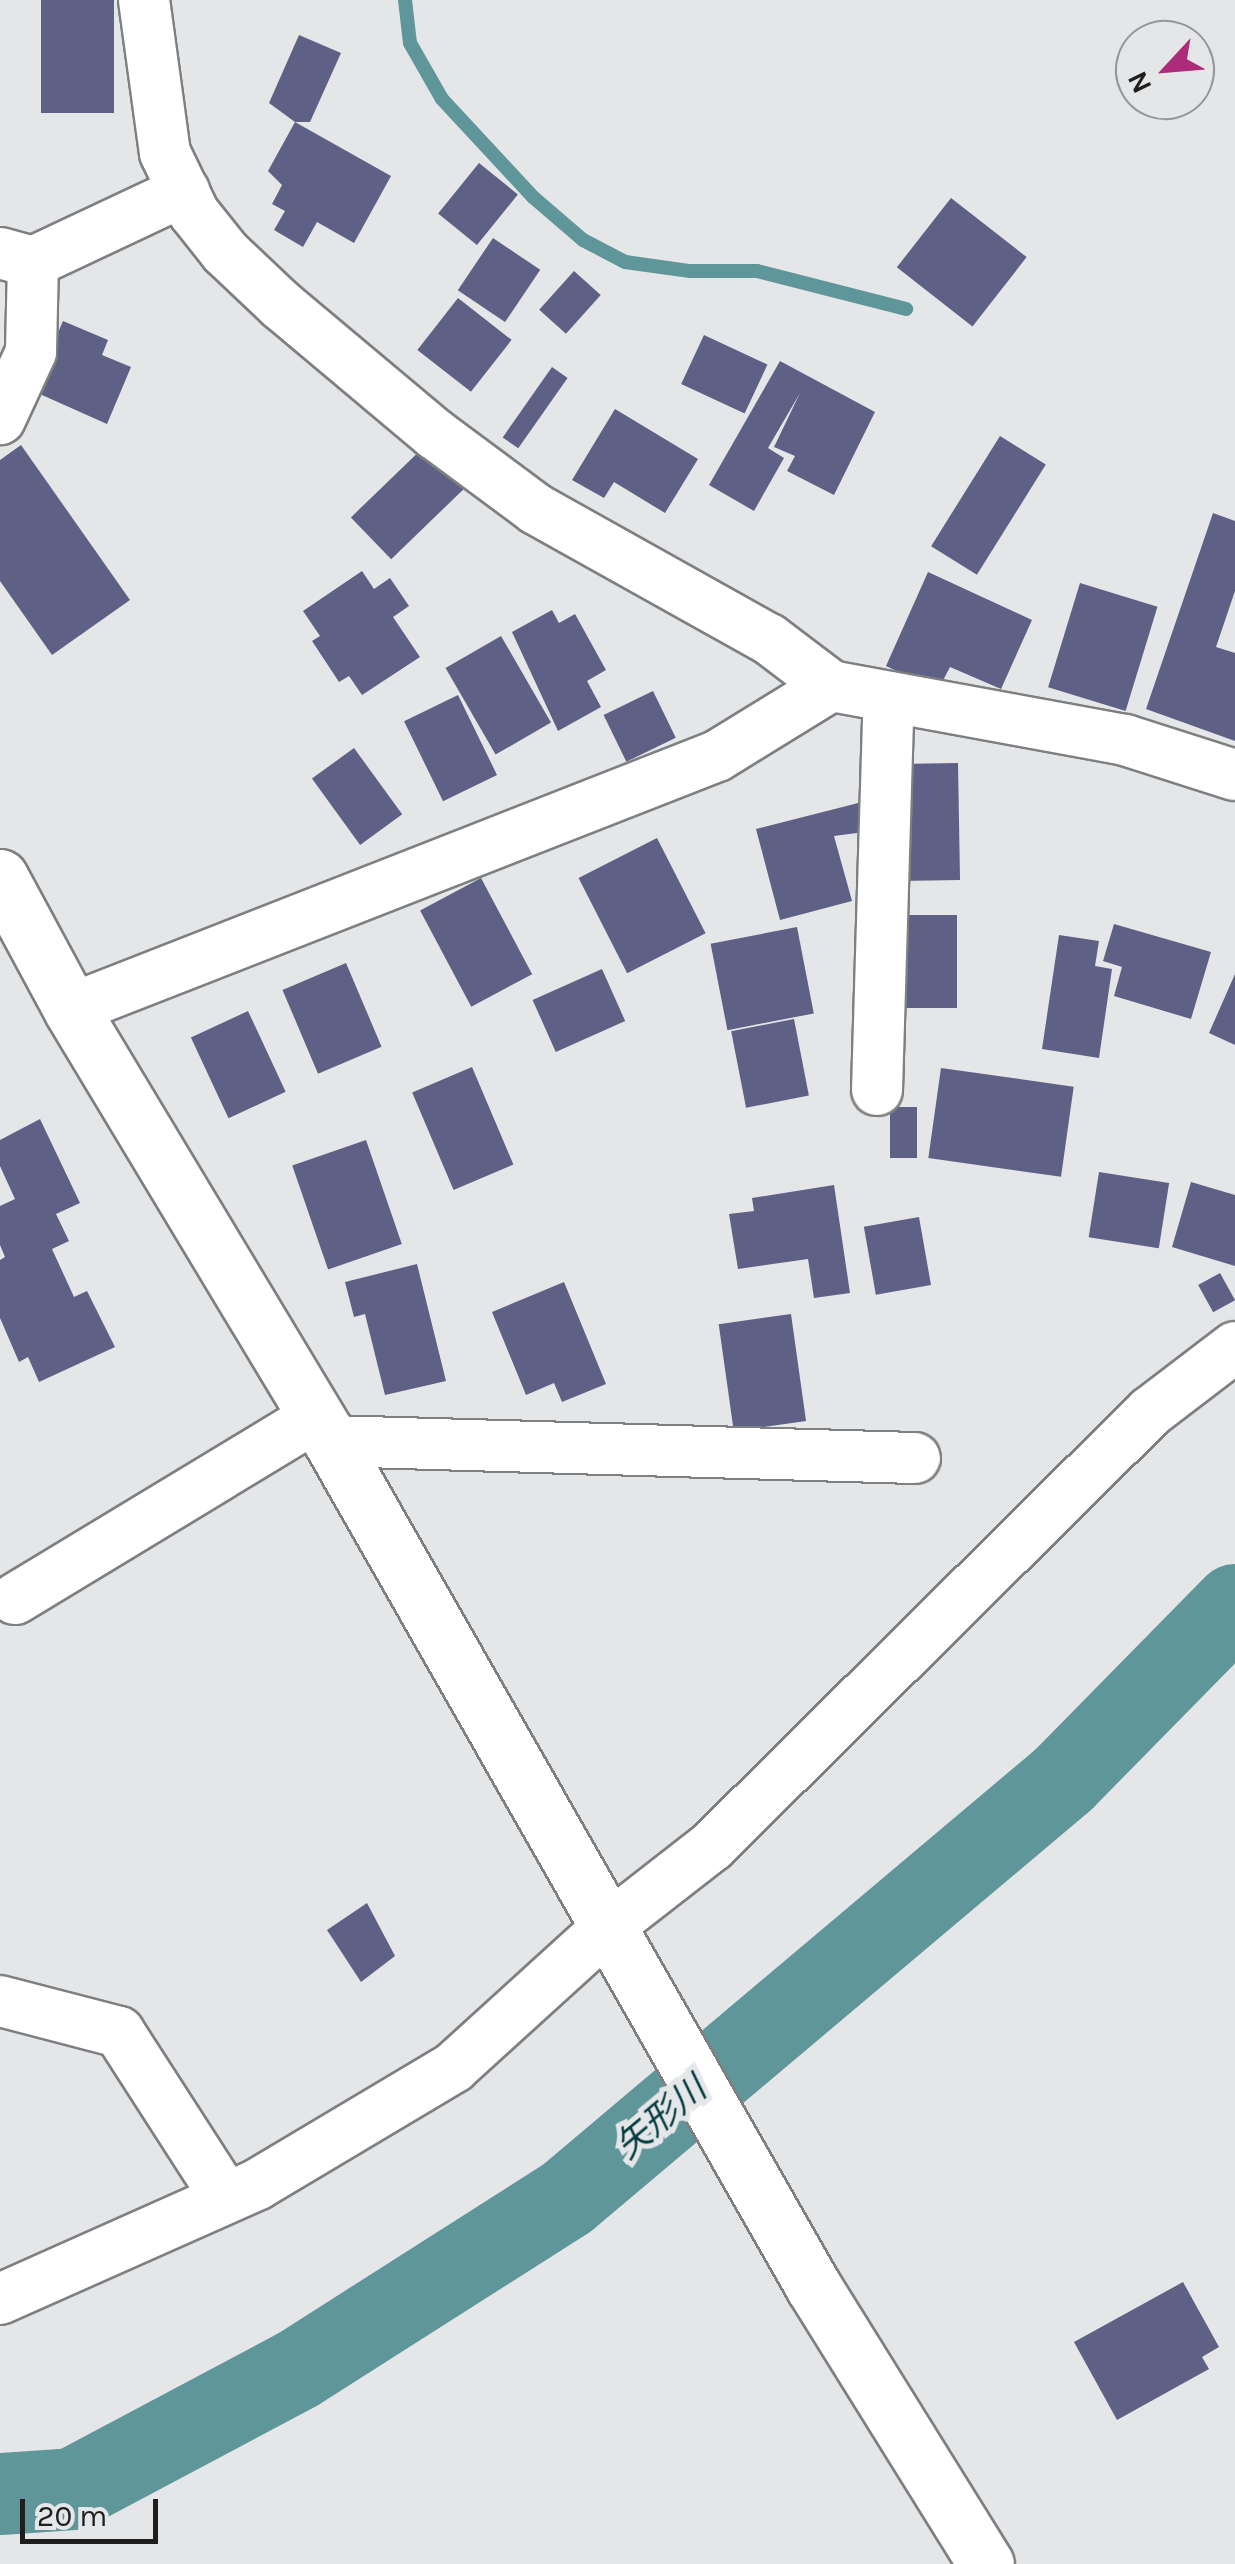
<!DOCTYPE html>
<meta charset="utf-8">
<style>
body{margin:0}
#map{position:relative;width:1235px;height:2564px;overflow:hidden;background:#e5e6e8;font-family:Karla,"Noto Sans JP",sans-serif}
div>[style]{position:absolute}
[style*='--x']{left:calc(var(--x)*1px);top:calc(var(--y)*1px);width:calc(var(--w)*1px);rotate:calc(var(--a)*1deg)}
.stream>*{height:14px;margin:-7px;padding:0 7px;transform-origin:7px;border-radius:7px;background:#5f969a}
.river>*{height:82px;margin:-41px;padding:0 41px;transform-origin:41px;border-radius:41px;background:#5f969a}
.building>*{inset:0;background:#5f6085;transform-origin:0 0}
.roads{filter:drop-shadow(2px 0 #7e7f81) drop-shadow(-2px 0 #7e7f81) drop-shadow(0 2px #7e7f81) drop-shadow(0 -2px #7e7f81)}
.minor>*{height:50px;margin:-25px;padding:0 25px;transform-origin:25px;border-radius:25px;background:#fff}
.tertiary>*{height:55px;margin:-27.5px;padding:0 27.5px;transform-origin:27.5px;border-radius:27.5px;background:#fff}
span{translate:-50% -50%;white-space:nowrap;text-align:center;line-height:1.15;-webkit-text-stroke:10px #e5e6e8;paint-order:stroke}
.water-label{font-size:35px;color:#053c40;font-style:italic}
.north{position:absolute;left:1115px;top:20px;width:100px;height:100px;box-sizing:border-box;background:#e5e6e8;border:2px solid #959698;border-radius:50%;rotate:244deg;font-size:28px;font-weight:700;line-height:40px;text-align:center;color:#1e1e1f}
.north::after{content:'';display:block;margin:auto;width:35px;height:45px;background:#ac2c7a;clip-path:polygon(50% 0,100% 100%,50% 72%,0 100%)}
.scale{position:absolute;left:20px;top:2499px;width:138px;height:45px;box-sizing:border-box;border:5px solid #1e1e1f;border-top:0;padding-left:12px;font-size:30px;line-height:35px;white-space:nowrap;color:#1e1e1f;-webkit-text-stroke:8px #e5e6e8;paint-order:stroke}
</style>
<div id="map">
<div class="stream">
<i style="--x:405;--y:0;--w:43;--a:83.4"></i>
<i style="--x:410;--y:43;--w:64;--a:60.3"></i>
<i style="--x:442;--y:99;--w:134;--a:47.1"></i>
<i style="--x:533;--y:197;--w:66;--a:40.7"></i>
<i style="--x:583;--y:240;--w:47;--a:27.6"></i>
<i style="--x:625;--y:262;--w:66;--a:7.9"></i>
<i style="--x:690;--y:271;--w:67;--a:0"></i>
<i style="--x:757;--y:271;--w:154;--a:14.3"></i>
</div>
<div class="river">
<i style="--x:0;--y:2494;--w:73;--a:-3.9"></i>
<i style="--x:73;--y:2489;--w:254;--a:-28"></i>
<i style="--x:297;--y:2370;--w:320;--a:-32.5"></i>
<i style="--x:567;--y:2198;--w:650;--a:-40.13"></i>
<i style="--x:1064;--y:1779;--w:244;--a:-45.5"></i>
</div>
<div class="building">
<i style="left:41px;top:0;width:73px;height:113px"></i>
<i style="clip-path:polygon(299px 35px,341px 53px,310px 122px,295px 122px,269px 103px)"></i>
<i style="clip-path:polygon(295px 122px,391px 176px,354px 243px,317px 222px,303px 247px,274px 230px,285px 211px,272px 204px,282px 185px,268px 171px)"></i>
<i style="left:479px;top:163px;width:50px;height:65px;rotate:39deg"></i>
<i style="left:951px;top:198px;width:96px;height:88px;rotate:38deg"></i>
<i style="left:493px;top:238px;width:57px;height:63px;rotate:34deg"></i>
<i style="left:574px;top:271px;width:36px;height:52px;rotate:42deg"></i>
<i style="left:458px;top:298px;width:68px;height:66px;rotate:38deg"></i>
<i style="clip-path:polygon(63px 321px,108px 340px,102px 355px,131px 367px,107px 424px,33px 391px)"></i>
<i style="left:704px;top:335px;width:70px;height:54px;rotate:25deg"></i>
<i style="clip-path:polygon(780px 361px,875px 412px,834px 495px,787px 471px,795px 456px,774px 447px,800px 393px,768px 448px,784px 458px,754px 511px,709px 485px)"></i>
<i style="left:552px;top:367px;width:19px;height:86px;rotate:35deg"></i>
<i style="clip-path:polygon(615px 409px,698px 459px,665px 513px,614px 482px,604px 498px,572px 480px)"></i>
<i style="left:1000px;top:436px;width:54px;height:130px;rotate:32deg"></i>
<i style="left:430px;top:441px;width:58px;height:110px;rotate:46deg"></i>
<i style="clip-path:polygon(21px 445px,130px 600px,52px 655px,0 581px,0 460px)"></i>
<i style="clip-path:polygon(1213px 513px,1235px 521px,1235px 591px,1216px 647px,1235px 653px,1235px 741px,1146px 709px)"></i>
<i style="clip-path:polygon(362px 571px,374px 589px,390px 578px,409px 606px,393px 617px,420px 657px,362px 695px,349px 676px,339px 682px,312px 641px,320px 636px,303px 611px)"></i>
<i style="clip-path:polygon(928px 572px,1032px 620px,1001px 689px,950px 667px,938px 690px,886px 666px)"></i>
<i style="left:1080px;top:583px;width:81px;height:109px;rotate:17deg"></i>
<i style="clip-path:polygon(552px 610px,559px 623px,575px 614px,606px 670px,587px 681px,601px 707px,558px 731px,512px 632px)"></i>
<i style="left:501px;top:636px;width:100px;height:64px;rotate:60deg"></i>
<i style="left:653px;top:691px;width:52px;height:55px;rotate:64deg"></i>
<i style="left:458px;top:695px;width:89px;height:60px;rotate:64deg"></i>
<i style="left:354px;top:748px;width:82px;height:52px;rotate:54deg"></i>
<i style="left:958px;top:763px;width:117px;height:60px;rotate:89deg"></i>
<i style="clip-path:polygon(870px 800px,872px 831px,834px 836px,852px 901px,780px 920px,756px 829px)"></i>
<i style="left:657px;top:838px;width:107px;height:88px;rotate:63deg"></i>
<i style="left:481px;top:878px;width:109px;height:69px;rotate:62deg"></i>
<i style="left:902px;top:915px;width:55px;height:93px"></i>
<i style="clip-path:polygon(1114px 924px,1211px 952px,1191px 1019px,1114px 996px,1122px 967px,1103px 961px)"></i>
<i style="left:797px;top:927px;width:88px;height:88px;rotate:79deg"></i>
<i style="clip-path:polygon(1059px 935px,1099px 941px,1095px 966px,1112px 969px,1099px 1058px,1042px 1049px)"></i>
<i style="left:346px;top:963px;width:91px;height:69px;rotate:67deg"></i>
<i style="left:602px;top:969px;width:57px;height:76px;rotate:66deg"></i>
<i style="clip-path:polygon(1235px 974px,1235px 1045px,1209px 1033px)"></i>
<i style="left:248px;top:1011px;width:89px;height:63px;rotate:65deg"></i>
<i style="left:794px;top:1019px;width:78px;height:64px;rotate:79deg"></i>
<i style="left:472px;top:1067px;width:106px;height:65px;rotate:67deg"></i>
<i style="left:941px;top:1068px;width:134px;height:91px;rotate:8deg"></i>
<i style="left:890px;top:1107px;width:27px;height:51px"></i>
<i style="clip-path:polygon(40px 1119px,80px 1203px,56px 1214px,69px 1241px,52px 1249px,74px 1297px,87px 1291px,115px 1347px,39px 1382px,28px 1357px,19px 1362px,0 1318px,0 1260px,5px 1257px,0 1245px,0 1206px,15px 1199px,0 1166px,0 1140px)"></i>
<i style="left:366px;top:1140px;width:110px;height:78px;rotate:71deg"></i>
<i style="left:1099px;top:1172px;width:71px;height:66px;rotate:9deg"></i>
<i style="clip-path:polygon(1191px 1182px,1235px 1195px,1235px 1266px,1172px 1247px)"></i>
<i style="clip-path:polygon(834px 1185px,850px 1293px,814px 1298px,808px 1259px,738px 1269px,729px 1214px,754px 1211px,752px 1198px)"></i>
<i style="left:919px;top:1217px;width:69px;height:56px;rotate:80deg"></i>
<i style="clip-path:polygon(417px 1264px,446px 1381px,385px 1395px,365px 1314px,354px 1317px,345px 1282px)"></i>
<i style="left:1220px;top:1273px;width:31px;height:25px;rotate:61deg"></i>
<i style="clip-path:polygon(564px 1282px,606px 1384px,562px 1402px,554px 1383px,526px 1395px,492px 1312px)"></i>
<i style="left:791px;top:1314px;width:108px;height:73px;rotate:82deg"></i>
<i style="clip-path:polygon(367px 1903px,395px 1956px,361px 1982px,327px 1930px)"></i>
<i style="clip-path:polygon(1183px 2282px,1219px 2347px,1202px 2357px,1209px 2369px,1117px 2420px,1074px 2342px)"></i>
</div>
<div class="roads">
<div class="minor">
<i style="--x:144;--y:0;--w:154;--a:82.2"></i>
<i style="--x:165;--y:153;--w:67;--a:64.2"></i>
<i style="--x:194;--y:213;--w:50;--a:51.5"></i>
<i style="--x:225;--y:252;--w:77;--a:43.4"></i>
<i style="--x:281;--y:305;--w:201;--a:40"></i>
<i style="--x:435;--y:434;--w:126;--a:36.6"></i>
<i style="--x:536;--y:509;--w:267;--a:29.2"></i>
<i style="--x:769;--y:639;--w:78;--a:37.2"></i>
<i style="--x:831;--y:686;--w:299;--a:10.4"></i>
<i style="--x:1125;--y:740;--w:115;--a:17.7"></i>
<i style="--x:0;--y:253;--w:34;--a:15"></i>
<i style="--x:33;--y:262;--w:90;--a:91.3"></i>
<i style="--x:31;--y:352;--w:74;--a:114.8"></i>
<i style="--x:33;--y:262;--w:167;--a:-25.2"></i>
<i style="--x:71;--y:1009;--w:694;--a:-21.39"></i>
<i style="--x:717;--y:756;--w:134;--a:-31.6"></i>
<i style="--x:877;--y:1090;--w:393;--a:-88.3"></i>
<i style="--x:331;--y:1441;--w:584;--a:1.67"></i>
<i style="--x:15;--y:1599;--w:353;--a:-31.2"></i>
<i style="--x:0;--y:2001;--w:123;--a:14.6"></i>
<i style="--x:119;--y:2032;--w:197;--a:57.2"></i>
<i style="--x:0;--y:2299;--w:282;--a:-24"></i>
<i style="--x:258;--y:2184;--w:228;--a:-30.8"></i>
<i style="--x:454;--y:2067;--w:208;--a:-42.3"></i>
<i style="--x:608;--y:1927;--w:132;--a:-37.9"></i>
<i style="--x:712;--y:1846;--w:617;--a:-44.74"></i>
<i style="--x:1150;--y:1412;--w:107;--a:-37.4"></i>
</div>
<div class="tertiary">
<i style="--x:0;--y:877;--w:150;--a:61.7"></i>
<i style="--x:71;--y:1009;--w:504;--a:58.96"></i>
<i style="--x:331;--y:1441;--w:973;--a:60.3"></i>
<i style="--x:813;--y:2286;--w:327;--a:58.1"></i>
</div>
</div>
<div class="water-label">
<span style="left:661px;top:2118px;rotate:-40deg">矢形川</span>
</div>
<div class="north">N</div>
<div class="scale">20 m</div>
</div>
